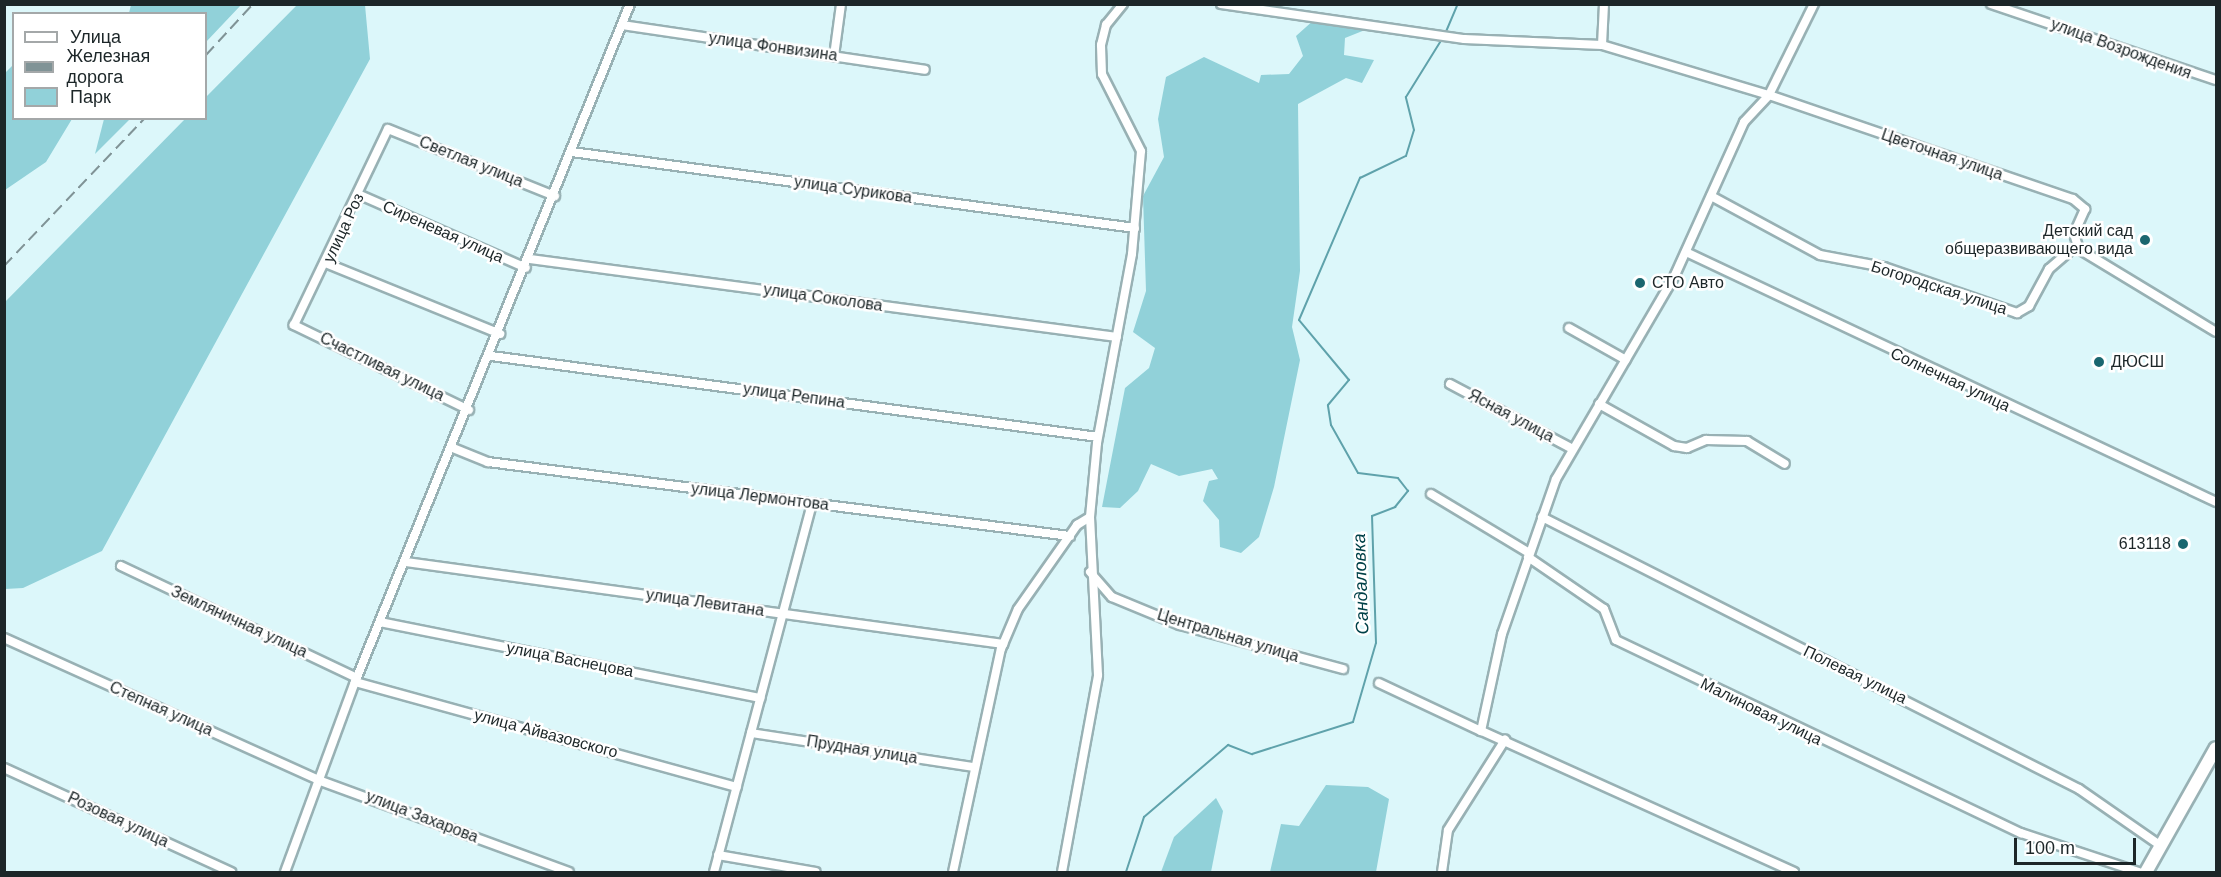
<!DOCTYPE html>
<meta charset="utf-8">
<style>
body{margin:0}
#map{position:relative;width:2221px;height:877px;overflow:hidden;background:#dcf7fa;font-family:Arial,sans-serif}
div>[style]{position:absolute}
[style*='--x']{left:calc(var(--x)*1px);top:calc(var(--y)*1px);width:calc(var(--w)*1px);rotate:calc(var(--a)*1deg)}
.green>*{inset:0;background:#91d1d9}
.stream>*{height:2px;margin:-1px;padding:0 1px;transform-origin:1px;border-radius:1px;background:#5fa2ab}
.roads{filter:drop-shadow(2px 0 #98b1b4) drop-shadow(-2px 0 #98b1b4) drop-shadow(0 2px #98b1b4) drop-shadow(0 -2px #98b1b4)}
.minor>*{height:8px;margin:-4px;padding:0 4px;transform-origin:4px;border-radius:4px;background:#fff}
.highway>*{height:12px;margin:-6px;padding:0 6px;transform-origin:6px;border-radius:6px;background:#fff}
.rail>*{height:2px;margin-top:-1px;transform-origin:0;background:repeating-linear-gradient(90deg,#809396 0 12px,transparent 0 18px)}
.dots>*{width:16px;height:16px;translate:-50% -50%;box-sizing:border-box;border:3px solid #fff;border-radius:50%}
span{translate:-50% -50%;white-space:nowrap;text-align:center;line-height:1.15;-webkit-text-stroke:5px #fff;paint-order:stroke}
.street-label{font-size:16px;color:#1c2628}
.poi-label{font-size:16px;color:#1c2628}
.right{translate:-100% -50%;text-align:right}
.left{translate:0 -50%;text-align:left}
.water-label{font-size:18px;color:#004148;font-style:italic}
.frame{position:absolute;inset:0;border:6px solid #1c2628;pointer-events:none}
.legend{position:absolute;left:12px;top:12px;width:195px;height:108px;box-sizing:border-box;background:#fff;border:2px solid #a4a8a9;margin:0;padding:8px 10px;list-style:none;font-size:18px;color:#1c2628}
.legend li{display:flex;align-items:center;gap:12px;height:30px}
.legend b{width:30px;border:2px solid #a4a8a9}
.scale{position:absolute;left:2014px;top:838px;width:122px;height:27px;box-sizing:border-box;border:3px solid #1c2628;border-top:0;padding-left:8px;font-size:18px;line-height:21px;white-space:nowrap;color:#1c2628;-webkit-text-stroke:4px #fff;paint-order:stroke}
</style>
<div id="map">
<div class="green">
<i style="clip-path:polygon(131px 5px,131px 4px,241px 5px,206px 42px,206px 14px,129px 13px)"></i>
<i style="clip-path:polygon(297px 5px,365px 5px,370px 59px,102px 551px,23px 588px,5px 589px,5px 302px,185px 119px,206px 118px,206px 97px)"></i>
<i style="clip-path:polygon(1315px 19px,1365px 30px,1345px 38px,1344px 55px,1374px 60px,1362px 83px,1346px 78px,1298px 104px,1300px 271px,1292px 327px,1300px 360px,1274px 487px,1259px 537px,1241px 553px,1220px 547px,1219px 520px,1203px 501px,1209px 481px,1218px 479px,1212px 469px,1179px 476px,1151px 464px,1138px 491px,1120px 508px,1102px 507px,1125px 388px,1149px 368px,1155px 348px,1133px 332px,1146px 291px,1143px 196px,1164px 157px,1158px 119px,1166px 77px,1204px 57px,1259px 83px,1261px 75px,1289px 74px,1303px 56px,1296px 36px)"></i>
<i style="clip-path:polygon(13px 65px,14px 118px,72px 119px,46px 162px,5px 190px,5px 73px)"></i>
<i style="clip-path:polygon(104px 119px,130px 119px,95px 154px)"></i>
<i style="clip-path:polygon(1326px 785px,1368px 787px,1389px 799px,1376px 872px,1270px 872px,1281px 824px,1299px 826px)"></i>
<i style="clip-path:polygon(1216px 798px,1223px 811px,1211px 872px,1161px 872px,1174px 837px)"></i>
</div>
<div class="stream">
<i style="--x:1445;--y:34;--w:33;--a:-67"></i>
<i style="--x:1126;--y:872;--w:58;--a:-71.9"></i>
<i style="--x:1144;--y:817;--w:111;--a:-40.6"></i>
<i style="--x:1228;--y:745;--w:26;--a:21"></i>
<i style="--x:1252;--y:754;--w:106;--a:-17.6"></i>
<i style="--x:1353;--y:722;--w:82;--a:-73.8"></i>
<i style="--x:1376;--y:643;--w:127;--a:-91.8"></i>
<i style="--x:1372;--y:516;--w:25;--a:-21"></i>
<i style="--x:1395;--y:507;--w:21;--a:-51"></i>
<i style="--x:1408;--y:491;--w:16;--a:-128"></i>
<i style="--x:1398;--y:478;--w:40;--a:-172.9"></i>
<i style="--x:1358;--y:473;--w:55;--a:-119.4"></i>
<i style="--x:1331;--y:425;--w:20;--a:-99"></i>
<i style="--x:1328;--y:405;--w:33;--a:-50"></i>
<i style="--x:1349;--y:380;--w:78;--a:-129.8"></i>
<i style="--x:1299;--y:320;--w:155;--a:-66.8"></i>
<i style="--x:1360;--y:178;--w:51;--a:-25.6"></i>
<i style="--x:1406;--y:156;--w:27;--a:-73"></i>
<i style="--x:1414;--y:130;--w:34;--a:-104"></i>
<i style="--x:1406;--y:97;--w:68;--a:-58.2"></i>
</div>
<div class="roads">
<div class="minor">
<i style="--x:1221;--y:4;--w:246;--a:8.2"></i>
<i style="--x:1464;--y:39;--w:138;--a:2.5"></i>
<i style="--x:1602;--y:45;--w:174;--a:16.7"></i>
<i style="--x:1769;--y:95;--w:321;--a:18.9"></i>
<i style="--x:2073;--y:199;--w:16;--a:40"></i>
<i style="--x:2085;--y:209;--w:27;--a:114"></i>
<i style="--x:2074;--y:234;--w:16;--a:72"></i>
<i style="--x:2079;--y:249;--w:160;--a:31.2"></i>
<i style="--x:1991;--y:4;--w:237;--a:18.7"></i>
<i style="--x:622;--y:25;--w:306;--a:8.4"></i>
<i style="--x:1602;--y:45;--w:41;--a:-87.2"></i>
<i style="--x:834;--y:56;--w:52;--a:-82.3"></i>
<i style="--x:572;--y:152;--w:568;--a:7.69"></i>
<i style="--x:360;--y:195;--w:181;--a:23.7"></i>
<i style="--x:1711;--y:196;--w:124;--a:28.4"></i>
<i style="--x:1820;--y:255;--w:65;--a:10.6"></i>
<i style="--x:1884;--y:267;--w:141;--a:19.1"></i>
<i style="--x:2017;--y:313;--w:14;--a:-30"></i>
<i style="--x:2029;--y:306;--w:42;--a:-61.6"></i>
<i style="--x:2049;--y:269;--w:37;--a:-41"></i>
<i style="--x:1686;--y:252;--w:586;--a:25.25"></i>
<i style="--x:530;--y:259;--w:592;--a:7.57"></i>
<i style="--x:328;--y:264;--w:186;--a:22.1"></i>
<i style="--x:1569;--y:328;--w:65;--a:29.3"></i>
<i style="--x:491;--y:356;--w:612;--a:7.6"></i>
<i style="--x:1450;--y:384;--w:137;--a:27.9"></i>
<i style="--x:1599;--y:404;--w:86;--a:29.2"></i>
<i style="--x:1674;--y:446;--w:13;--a:9"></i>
<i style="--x:1687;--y:448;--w:21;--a:-23"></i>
<i style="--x:1706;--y:440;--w:41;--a:1.4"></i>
<i style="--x:1747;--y:441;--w:44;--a:31.2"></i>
<i style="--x:469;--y:410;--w:195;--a:-154.1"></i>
<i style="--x:294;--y:325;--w:217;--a:-64.4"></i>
<i style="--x:388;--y:129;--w:180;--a:21.9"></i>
<i style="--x:453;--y:448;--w:38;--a:22"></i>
<i style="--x:488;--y:462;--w:587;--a:7.25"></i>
<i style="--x:1431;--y:494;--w:114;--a:31"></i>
<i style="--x:1542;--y:517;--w:602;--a:26.86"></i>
<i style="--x:2079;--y:789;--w:100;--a:34.8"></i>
<i style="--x:1528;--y:557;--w:92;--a:34.4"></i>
<i style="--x:1604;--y:609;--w:33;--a:69"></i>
<i style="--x:1616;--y:640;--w:449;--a:25.5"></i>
<i style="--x:2021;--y:833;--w:124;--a:18.3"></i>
<i style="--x:406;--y:562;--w:603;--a:7.82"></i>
<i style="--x:121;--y:566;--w:261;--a:25.4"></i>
<i style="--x:1090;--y:572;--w:33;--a:49"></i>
<i style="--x:1112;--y:597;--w:74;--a:22.4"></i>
<i style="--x:1180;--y:625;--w:169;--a:15.1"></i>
<i style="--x:380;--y:622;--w:388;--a:11.3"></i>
<i style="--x:4;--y:638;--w:345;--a:24.3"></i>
<i style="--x:318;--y:780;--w:267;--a:20.1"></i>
<i style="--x:355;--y:682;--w:396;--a:15.4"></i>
<i style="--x:1379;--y:683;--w:113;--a:25.2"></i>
<i style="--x:751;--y:733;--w:225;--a:8.7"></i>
<i style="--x:4;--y:768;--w:250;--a:24.6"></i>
<i style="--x:718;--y:855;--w:99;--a:9.8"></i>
<i style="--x:285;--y:872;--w:202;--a:-69.8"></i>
<i style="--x:355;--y:682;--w:732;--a:-67.92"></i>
<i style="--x:714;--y:872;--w:381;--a:-75.1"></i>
<i style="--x:953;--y:872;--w:228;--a:-77.9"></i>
<i style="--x:1001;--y:649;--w:43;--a:-67"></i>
<i style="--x:1018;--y:609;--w:103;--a:-54.9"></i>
<i style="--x:1077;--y:525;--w:15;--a:-32"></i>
<i style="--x:1062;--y:872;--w:200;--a:-79.6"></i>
<i style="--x:1098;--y:675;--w:158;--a:-92.9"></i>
<i style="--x:1090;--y:517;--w:74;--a:-84.6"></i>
<i style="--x:1097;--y:443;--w:192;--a:-79.5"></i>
<i style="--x:1132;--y:254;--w:103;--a:-85"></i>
<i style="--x:1141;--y:151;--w:86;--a:-116.9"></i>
<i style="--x:1102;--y:74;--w:29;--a:-92"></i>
<i style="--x:1101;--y:45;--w:21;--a:-76"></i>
<i style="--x:1106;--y:25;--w:27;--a:-51"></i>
<i style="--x:1442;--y:872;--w:42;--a:-81.9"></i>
<i style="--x:1448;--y:830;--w:107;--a:-57.7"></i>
<i style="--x:1794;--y:872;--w:343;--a:-155.7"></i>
<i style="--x:1481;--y:731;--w:99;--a:-77.8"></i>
<i style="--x:1502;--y:634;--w:164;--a:-70.8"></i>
<i style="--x:1556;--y:479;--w:236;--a:-59.7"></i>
<i style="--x:1675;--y:275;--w:168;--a:-65.7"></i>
<i style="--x:1744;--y:122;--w:37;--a:-47"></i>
<i style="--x:1769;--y:95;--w:102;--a:-63.7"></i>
</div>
<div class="highway">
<i style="--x:2146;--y:872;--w:142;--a:-60.6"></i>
</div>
</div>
<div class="rail">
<i style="--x:206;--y:55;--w:69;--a:-47.3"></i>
<i style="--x:4;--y:266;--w:204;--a:-46.4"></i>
</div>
<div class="dots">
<i style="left:2145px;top:240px;background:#1a666f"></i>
<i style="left:1640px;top:283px;background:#1a666f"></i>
<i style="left:2099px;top:362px;background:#1a666f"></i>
<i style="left:2183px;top:544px;background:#1a666f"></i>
</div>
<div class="street-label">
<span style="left:773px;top:47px;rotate:8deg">улица Фонвизина</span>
<span style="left:2121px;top:49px;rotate:20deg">улица Возрождения</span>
<span style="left:1942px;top:155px;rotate:19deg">Цветочная улица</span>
<span style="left:471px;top:162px;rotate:22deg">Светлая улица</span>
<span style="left:853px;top:190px;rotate:8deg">улица Сурикова</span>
<span style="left:344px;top:228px;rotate:-65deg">улица Роз</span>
<span style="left:443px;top:232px;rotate:24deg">Сиреневая улица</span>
<span style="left:1939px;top:288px;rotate:18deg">Богородская улица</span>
<span style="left:823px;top:298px;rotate:8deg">улица Соколова</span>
<span style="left:382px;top:367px;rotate:26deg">Счастливая улица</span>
<span style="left:1950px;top:380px;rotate:25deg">Солнечная улица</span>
<span style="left:794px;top:396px;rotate:8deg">улица Репина</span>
<span style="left:1511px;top:416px;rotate:28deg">Ясная улица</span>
<span style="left:760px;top:497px;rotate:7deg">улица Лермонтова</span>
<span style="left:705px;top:603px;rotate:8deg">улица Левитана</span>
<span style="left:239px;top:622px;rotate:25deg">Земляничная улица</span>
<span style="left:1228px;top:636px;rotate:17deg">Центральная улица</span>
<span style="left:570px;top:660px;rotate:11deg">улица Васнецова</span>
<span style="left:1855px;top:675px;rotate:26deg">Полевая улица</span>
<span style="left:161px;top:709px;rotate:24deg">Степная улица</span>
<span style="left:1761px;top:712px;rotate:26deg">Малиновая улица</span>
<span style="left:546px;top:734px;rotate:15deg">улица Айвазовского</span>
<span style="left:862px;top:750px;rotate:9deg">Прудная улица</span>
<span style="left:422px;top:817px;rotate:21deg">улица Захарова</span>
<span style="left:118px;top:820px;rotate:25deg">Розовая улица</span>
</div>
<div class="poi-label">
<span class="right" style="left:2133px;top:240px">Детский сад<br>общеразвивающего вида</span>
<span class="left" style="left:1652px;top:283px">СТО Авто</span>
<span class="left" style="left:2111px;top:362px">ДЮСШ</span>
<span class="right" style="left:2171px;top:544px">613118</span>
</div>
<div class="water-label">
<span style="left:1361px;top:584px;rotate:-92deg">Сандаловка</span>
</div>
<div class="frame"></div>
<ul class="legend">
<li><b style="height:8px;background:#fff"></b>Улица</li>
<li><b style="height:8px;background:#809396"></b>Железная дорога</li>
<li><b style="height:16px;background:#91d1d9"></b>Парк</li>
</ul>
<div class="scale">100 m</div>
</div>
